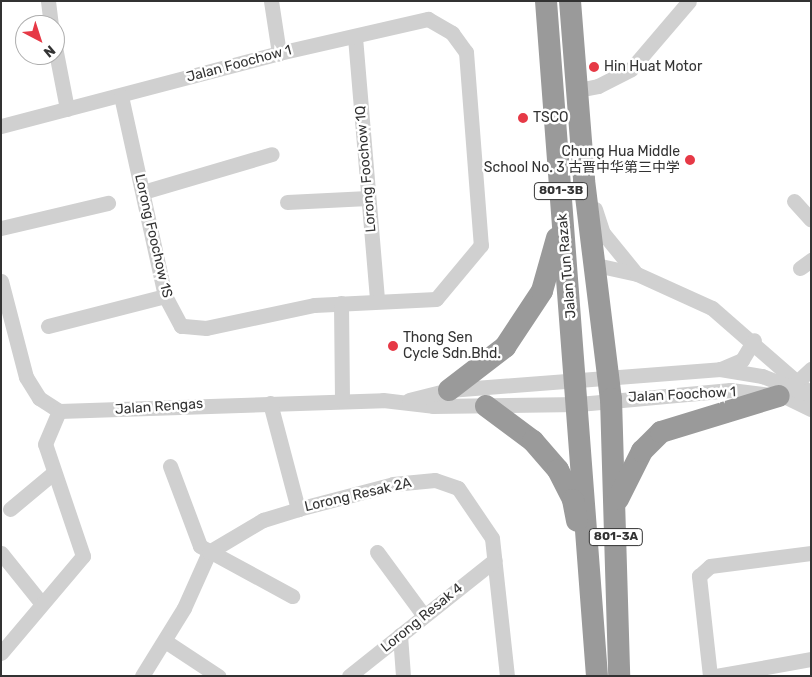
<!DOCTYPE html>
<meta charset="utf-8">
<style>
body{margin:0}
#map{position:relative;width:812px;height:677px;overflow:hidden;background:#fff;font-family:Rubik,"Noto Sans SC",sans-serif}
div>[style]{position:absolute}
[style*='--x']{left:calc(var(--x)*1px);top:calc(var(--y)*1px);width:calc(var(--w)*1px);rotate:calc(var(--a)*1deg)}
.minor>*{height:15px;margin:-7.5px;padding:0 7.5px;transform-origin:7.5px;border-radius:7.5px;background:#d0d0d0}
.highway>*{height:22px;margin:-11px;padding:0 11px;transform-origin:11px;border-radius:11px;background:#9a9a9a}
.dots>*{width:14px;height:14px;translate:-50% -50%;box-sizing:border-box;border:2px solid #fff;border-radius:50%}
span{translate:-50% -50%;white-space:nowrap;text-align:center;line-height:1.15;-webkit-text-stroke:5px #fff;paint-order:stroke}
.shield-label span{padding:1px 4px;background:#fff;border:1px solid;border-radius:4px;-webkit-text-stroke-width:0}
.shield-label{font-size:12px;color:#333;font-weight:700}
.street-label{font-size:14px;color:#333}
.poi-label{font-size:14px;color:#333}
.left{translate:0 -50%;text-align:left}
.right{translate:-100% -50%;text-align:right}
.frame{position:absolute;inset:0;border:2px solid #333;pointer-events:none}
.north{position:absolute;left:15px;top:15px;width:50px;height:50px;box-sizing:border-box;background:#fff;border:1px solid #adadad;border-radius:50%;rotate:140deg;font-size:14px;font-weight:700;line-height:20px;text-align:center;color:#333}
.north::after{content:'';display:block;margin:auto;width:18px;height:22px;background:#e63946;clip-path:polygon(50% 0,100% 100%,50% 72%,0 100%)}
</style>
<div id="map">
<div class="minor">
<i style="--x:48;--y:1;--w:24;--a:83"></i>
<i style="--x:271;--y:1;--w:53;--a:81.3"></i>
<i style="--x:355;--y:37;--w:265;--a:85.2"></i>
<i style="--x:55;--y:47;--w:63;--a:79"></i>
<i style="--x:578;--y:90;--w:20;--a:-11"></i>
<i style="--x:598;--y:86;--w:37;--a:-27"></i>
<i style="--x:631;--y:69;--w:89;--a:-49.5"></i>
<i style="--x:1;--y:126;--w:287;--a:-14.7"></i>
<i style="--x:279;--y:53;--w:153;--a:-12.9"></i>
<i style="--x:428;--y:19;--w:28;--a:30"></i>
<i style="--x:452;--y:33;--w:24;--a:54"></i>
<i style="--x:466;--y:52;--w:194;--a:85.6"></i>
<i style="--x:481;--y:245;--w:70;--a:129.8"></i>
<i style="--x:436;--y:299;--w:122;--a:177.2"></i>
<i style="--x:314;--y:305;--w:110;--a:168"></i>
<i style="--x:206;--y:328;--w:25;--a:-175"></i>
<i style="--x:181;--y:326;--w:34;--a:-118"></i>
<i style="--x:165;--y:296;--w:205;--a:-102.4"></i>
<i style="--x:143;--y:192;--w:134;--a:-16.4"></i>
<i style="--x:794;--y:201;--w:25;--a:48"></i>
<i style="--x:287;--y:202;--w:81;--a:-2.8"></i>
<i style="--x:595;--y:209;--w:25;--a:72"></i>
<i style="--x:603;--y:233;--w:49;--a:50.8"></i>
<i style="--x:1;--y:228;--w:110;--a:-13.2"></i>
<i style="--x:596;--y:265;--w:42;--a:12.4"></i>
<i style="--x:637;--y:274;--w:82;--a:24.4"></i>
<i style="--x:712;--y:308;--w:126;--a:41.1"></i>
<i style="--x:800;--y:268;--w:14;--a:-36"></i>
<i style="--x:1;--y:281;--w:99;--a:75.4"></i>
<i style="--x:26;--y:377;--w:25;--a:58"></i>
<i style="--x:39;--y:398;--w:24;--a:33"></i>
<i style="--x:59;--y:411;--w:324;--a:-1.9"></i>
<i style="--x:383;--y:400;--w:50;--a:6.8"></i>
<i style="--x:433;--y:406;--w:146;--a:-0.8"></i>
<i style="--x:579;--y:404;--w:152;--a:-5.3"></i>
<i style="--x:730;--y:390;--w:56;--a:7.1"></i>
<i style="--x:786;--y:397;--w:28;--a:26"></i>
<i style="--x:341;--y:303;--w:98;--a:89.4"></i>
<i style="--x:48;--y:326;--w:121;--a:-14.4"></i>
<i style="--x:721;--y:369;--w:23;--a:-23"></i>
<i style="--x:742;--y:360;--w:23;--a:-59"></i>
<i style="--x:798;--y:381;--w:18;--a:-43"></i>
<i style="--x:409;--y:400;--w:41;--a:-14"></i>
<i style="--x:449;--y:390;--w:272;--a:-4.4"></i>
<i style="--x:720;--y:369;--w:43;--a:9.5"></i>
<i style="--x:762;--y:376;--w:53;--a:21.2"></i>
<i style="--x:270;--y:403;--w:110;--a:75.2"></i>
<i style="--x:170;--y:466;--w:85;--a:69.4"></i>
<i style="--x:200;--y:546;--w:105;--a:28.5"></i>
<i style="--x:10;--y:509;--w:55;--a:-39.8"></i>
<i style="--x:377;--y:552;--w:79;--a:53.7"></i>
<i style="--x:1;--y:553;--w:65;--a:51.2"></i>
<i style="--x:400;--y:635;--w:41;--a:85.8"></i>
<i style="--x:165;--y:641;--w:64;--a:33.4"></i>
<i style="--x:1;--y:653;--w:127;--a:-49.8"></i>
<i style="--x:83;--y:556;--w:118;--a:-108.7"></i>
<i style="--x:45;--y:444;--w:36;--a:-67"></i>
<i style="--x:142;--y:676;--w:80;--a:-58.3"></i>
<i style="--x:184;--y:608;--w:61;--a:-65.9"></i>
<i style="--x:209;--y:552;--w:63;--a:-30.7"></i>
<i style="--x:263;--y:520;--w:37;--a:-17"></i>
<i style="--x:298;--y:509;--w:98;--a:-14.7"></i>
<i style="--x:393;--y:484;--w:42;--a:-5.4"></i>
<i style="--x:435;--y:480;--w:24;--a:19"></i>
<i style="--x:458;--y:488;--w:60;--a:55.8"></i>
<i style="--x:492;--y:538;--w:139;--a:83.8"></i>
<i style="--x:349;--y:676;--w:186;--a:-38.5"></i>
<i style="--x:710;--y:676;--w:101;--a:-96.3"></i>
<i style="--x:699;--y:576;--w:15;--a:-42"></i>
<i style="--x:710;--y:566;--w:102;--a:-7.3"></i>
<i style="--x:716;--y:676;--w:97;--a:-10.1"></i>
</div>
<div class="highway">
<i style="--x:546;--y:1;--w:677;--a:85.68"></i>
<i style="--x:570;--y:1;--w:180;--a:85.5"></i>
<i style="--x:584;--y:180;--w:221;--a:83"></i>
<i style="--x:611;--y:399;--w:277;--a:88.3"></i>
<i style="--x:449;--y:390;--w:71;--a:-37.5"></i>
<i style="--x:505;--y:347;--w:67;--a:-56.5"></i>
<i style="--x:542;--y:291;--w:55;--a:-74.2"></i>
<i style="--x:486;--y:406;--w:59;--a:36.7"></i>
<i style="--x:533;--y:441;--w:38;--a:49"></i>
<i style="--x:558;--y:470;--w:34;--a:63"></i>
<i style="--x:573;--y:500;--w:21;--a:79"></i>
<i style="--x:618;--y:499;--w:54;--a:-63.4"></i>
<i style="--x:642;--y:451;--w:27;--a:-45"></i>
<i style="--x:661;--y:432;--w:123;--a:-17"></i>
</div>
<div class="dots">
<i style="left:594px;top:67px;background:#e63946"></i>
<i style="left:523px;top:118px;background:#e63946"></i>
<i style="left:690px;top:160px;background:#e63946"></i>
<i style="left:393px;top:346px;background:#e63946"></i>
</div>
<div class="shield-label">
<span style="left:561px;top:191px">801-3B</span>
<span style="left:616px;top:537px">801-3A</span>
</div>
<div class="street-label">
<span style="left:239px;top:64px;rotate:-15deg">Jalan Foochow 1</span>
<span style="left:366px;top:169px;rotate:-95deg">Lorong Foochow 1Q</span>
<span style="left:153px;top:236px;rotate:77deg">Lorong Foochow 1S</span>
<span style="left:567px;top:266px;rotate:-95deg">Jalan Tun Razak</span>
<span style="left:682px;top:395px;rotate:-3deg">Jalan Foochow 1</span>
<span style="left:159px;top:407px;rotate:-4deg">Jalan Rengas</span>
<span style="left:358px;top:495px;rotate:-13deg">Lorong Resak 2A</span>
<span style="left:422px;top:618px;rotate:-39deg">Lorong Resak 4</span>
</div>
<div class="poi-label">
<span class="left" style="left:604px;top:67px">Hin Huat Motor</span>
<span class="left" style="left:533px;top:118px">TSCO</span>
<span class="right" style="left:680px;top:160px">Chung Hua Middle<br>School No. 3 古晋中华第三中学</span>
<span class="left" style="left:403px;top:346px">Thong Sen<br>Cycle Sdn.Bhd.</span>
</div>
<div class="frame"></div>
<div class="north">N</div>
</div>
